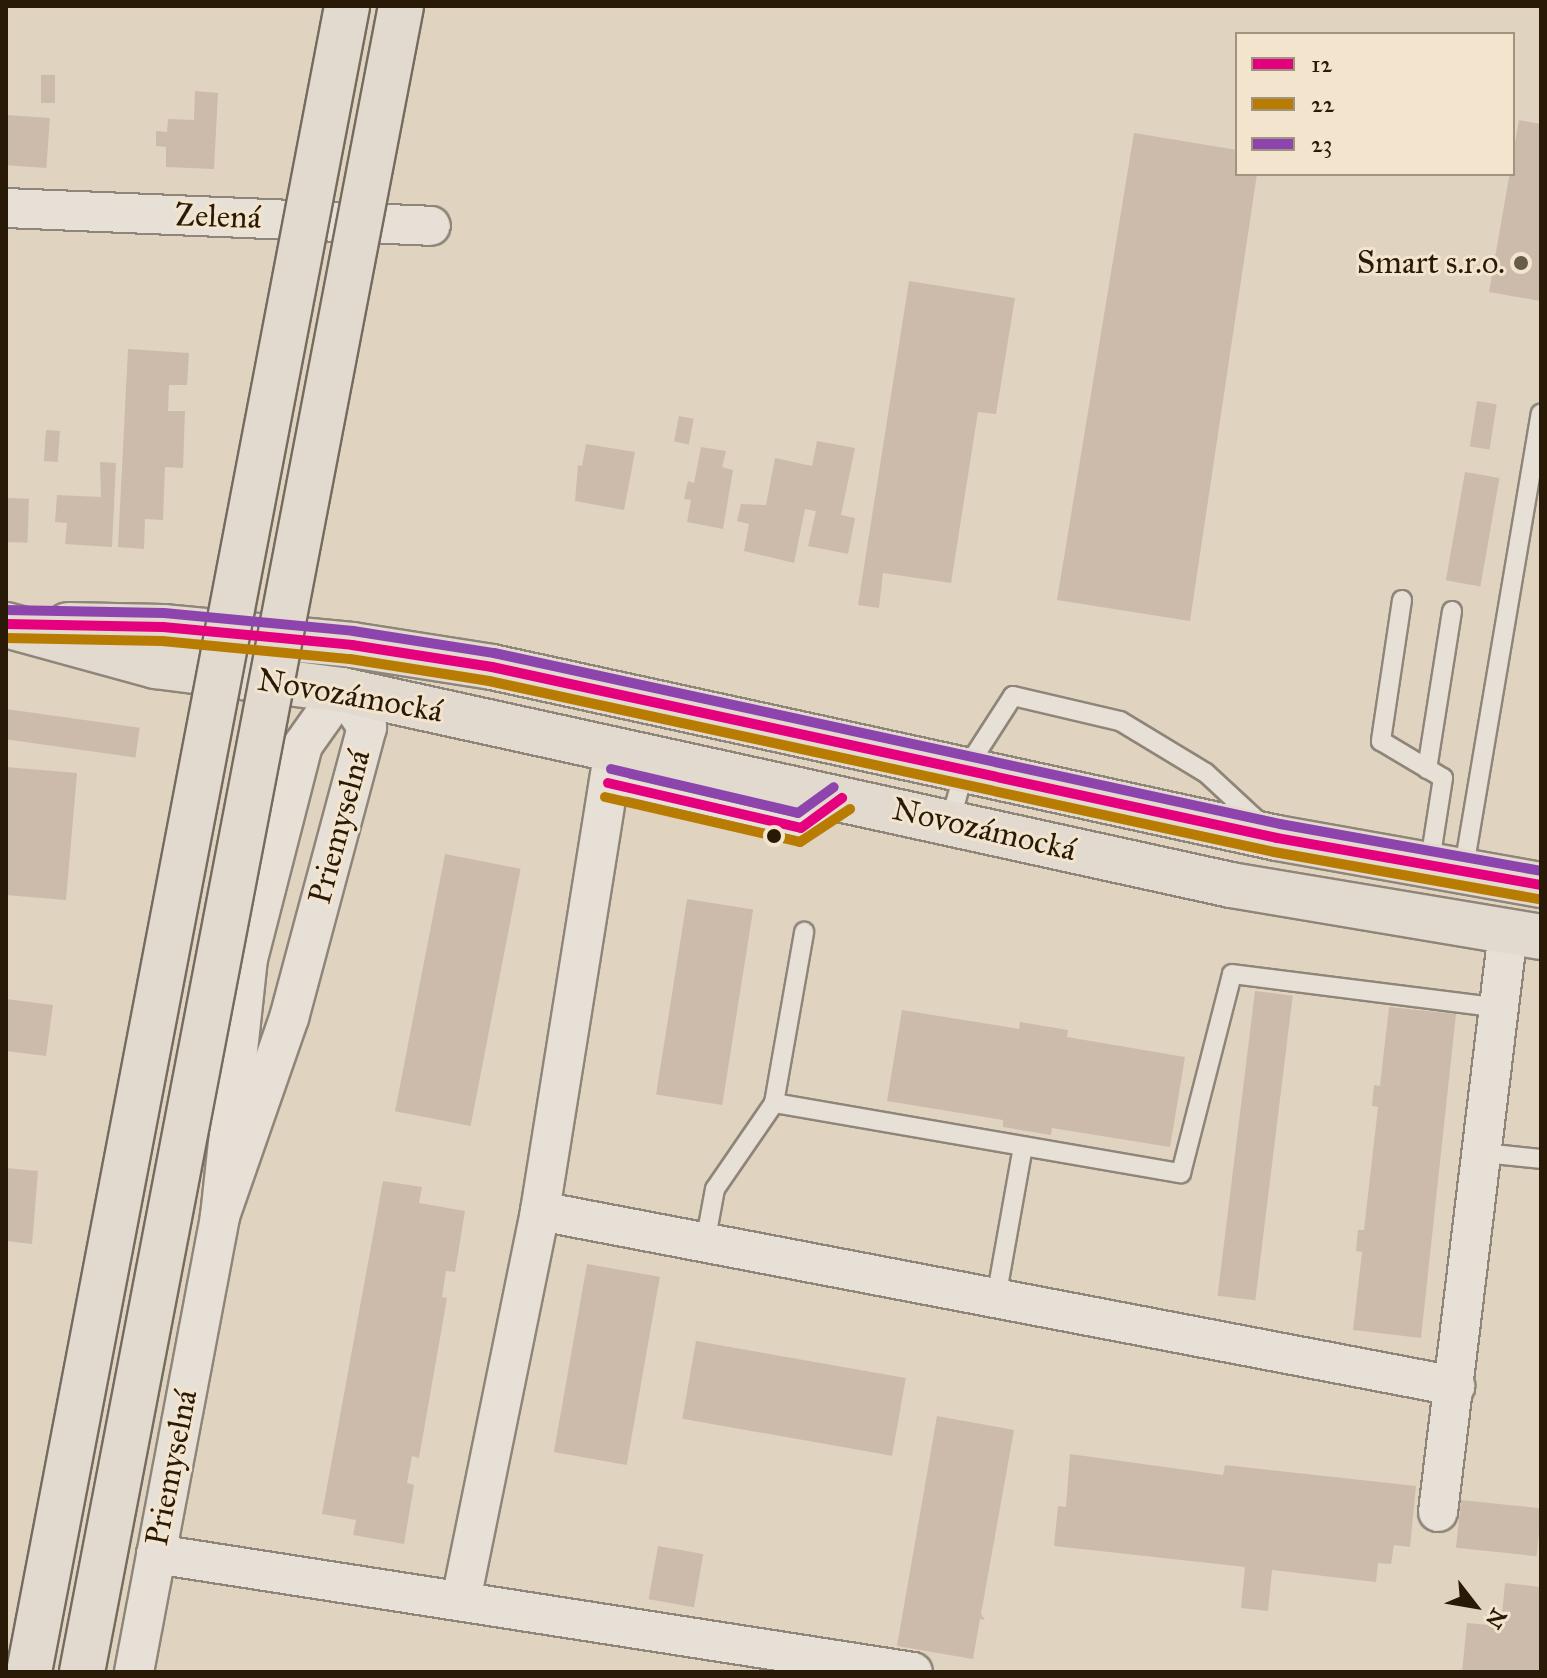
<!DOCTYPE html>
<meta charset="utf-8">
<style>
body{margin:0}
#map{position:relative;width:1547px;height:1678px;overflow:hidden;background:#e0d3c0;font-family:"IM FELL Great Primer",serif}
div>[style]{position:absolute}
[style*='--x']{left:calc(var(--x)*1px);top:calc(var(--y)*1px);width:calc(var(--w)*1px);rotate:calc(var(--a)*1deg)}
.building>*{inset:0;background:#ccbbab;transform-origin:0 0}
.roads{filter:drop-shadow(2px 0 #8f8578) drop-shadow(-2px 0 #8f8578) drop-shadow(0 2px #8f8578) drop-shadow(0 -2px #8f8578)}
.service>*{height:18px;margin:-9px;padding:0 9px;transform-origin:9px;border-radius:9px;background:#e6e0d6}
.minor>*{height:38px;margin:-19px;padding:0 19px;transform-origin:19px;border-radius:19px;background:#e6e0d6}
.primary>*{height:44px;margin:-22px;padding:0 22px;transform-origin:22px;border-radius:22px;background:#e2dacf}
.bridges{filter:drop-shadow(2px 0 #756c60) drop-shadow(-2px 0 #756c60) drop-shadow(0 2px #756c60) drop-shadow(0 -2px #756c60)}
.motorway-bridge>*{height:44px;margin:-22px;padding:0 22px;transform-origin:22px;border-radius:22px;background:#e2dacf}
.bus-1>*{height:10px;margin:-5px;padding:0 5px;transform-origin:5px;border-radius:5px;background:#e5007d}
.bus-2>*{height:10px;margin:-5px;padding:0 5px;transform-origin:5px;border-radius:5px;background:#b97c02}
.bus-3>*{height:10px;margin:-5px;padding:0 5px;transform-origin:5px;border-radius:5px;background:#8e44ad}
.dots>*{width:22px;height:22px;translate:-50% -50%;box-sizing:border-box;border:4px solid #f3e4ce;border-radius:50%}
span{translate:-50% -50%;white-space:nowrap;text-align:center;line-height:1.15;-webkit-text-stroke:6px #f3e4ce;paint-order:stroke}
.street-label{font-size:32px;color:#281a06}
.poi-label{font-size:32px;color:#281a06}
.right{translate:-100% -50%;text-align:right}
.frame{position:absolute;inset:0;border:8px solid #281a06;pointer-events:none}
.legend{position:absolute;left:1235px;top:32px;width:280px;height:144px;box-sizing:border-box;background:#f3e4ce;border:2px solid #a2937e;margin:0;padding:10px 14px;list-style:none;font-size:24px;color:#281a06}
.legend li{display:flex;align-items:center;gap:16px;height:40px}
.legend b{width:40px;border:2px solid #a2937e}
.north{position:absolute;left:1435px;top:1566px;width:80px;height:80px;-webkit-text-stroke:6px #f3e4ce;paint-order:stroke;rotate:121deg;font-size:22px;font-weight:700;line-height:32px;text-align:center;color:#281a06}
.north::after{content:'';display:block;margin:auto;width:28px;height:36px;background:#281a06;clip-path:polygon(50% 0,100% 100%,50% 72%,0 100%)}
</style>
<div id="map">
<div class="building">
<i style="left:41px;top:75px;width:14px;height:28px"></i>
<i style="clip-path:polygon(195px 91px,218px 93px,214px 169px,166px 167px,166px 147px,156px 146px,156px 131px,167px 132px,168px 119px,194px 120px)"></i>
<i style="left:6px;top:115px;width:44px;height:50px;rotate:4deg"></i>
<i style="clip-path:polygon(1519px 120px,1541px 124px,1541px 301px,1489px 292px)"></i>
<i style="clip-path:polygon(1134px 133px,1237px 150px,1237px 174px,1257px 174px,1190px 621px,1057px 600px)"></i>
<i style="clip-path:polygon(909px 281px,1015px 298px,996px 414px,978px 412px,951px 583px,883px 573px,879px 608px,858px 605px)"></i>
<i style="clip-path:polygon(128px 349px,189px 353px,187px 385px,169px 385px,168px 411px,185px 411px,183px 468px,165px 467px,163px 520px,145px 519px,144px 549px,118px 547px)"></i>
<i style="left:1477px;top:401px;width:20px;height:46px;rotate:9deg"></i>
<i style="left:679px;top:416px;width:15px;height:26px;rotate:11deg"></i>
<i style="left:46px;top:430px;width:14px;height:31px;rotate:4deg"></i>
<i style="clip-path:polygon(817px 441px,855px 448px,841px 515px,855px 518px,848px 554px,808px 546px,816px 511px,805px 509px,794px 563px,744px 551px,749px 524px,737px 521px,741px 504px,766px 505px,775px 458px,812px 466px)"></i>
<i style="clip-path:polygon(586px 444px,635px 452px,624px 510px,575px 501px,578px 465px,582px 466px)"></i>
<i style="clip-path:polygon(701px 447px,726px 451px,722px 467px,733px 470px,723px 529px,687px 522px,691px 500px,684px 499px,688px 481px,694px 483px)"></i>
<i style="clip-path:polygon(100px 462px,116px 463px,112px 547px,65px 544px,67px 523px,55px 522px,57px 495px,101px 497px)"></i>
<i style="left:1465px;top:472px;width:35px;height:110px;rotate:10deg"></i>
<i style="left:6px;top:498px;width:23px;height:44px;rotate:2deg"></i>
<i style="left:6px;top:709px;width:135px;height:30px;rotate:8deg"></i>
<i style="clip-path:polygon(6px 767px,77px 773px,66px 900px,6px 895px)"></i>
<i style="left:445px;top:854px;width:77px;height:262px;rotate:11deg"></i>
<i style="left:687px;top:899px;width:67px;height:198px;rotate:9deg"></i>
<i style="left:1255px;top:991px;width:38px;height:307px;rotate:7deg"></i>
<i style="clip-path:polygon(6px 999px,53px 1005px,46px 1056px,6px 1051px)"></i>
<i style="clip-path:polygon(1389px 1007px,1456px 1014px,1421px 1338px,1353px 1330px,1362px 1252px,1356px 1251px,1358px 1230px,1364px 1230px,1378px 1107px,1372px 1106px,1374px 1085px,1380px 1086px)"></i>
<i style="clip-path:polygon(902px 1010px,1019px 1029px,1020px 1022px,1068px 1030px,1067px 1037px,1185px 1057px,1170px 1147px,1052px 1128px,1051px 1135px,1003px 1127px,1003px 1120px,887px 1101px)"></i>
<i style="clip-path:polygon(6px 1168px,38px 1171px,32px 1244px,6px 1241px)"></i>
<i style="clip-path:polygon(383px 1181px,422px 1187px,419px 1203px,465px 1211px,455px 1272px,446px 1271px,442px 1297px,447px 1298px,419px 1458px,412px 1456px,407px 1483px,414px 1485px,404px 1544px,353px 1535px,356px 1520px,322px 1514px)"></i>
<i style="left:587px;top:1264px;width:74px;height:191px;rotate:10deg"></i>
<i style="left:696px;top:1341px;width:213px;height:79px;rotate:10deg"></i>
<i style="clip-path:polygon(937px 1416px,1014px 1430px,981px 1614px,985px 1620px,980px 1619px,973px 1659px,897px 1646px)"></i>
<i style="clip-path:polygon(1070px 1454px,1223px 1475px,1225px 1465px,1416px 1486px,1410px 1547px,1394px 1545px,1391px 1564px,1378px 1563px,1376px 1582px,1272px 1570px,1268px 1611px,1241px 1608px,1245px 1567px,1054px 1546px,1058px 1506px,1066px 1507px)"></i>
<i style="left:1461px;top:1500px;width:81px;height:48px;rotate:6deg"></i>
<i style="left:658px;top:1546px;width:46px;height:54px;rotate:10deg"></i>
<i style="clip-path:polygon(1505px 1583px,1541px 1587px,1541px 1672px,1462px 1672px,1467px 1623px,1501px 1626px)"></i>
</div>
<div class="roads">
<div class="service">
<i style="--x:1402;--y:600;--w:143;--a:98.5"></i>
<i style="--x:1381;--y:741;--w:72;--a:30.8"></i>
<i style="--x:1443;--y:778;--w:90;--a:98.9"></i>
<i style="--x:1427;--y:769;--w:160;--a:-81"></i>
<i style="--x:608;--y:783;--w:198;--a:13.1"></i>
<i style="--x:801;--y:828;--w:42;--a:-36.3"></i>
<i style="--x:950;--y:822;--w:52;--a:-74.4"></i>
<i style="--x:964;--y:772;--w:90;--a:-57.2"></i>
<i style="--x:1013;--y:696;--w:110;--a:13.2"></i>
<i style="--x:1120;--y:721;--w:100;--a:31.2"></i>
<i style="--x:1206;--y:773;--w:74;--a:42.8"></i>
<i style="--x:1463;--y:873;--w:466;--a:-80.4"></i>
<i style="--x:774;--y:1103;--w:413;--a:9.8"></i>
<i style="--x:1181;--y:1173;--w:205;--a:-75.6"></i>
<i style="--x:1232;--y:974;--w:270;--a:7.2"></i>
<i style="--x:1483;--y:1153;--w:58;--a:5.9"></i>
<i style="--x:705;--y:1243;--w:55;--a:-79.5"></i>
<i style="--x:715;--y:1189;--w:104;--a:-55.5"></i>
<i style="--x:774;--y:1103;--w:174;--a:-80"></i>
<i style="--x:996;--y:1298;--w:154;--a:-79.9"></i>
</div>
<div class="minor">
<i style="--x:6;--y:208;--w:425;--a:2.4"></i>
<i style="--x:540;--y:1211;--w:932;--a:10.83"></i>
<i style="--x:1438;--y:1512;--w:584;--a:-83.12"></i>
<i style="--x:156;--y:1554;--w:766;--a:8.86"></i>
<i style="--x:461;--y:1600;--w:397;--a:-78.5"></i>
<i style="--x:540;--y:1211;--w:468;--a:-80.9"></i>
<i style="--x:134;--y:1672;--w:464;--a:-79.3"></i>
<i style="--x:220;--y:1216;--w:259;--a:-83.8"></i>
<i style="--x:248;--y:959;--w:221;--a:-75.6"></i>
<i style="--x:303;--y:745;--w:67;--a:-54.7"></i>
<i style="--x:342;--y:690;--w:45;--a:56"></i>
<i style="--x:367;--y:727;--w:301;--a:105"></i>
<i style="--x:289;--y:1018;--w:210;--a:109.2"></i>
</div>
<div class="primary">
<i style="--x:6;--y:625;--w:155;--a:15.4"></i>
<i style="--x:155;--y:666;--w:189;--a:7.3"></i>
<i style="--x:342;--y:690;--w:910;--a:12.37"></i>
<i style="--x:1231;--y:885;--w:314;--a:9.5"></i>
<i style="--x:68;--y:625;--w:95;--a:1.2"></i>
<i style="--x:163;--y:627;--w:190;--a:5.4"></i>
<i style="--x:352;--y:645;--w:142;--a:8.9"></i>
<i style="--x:492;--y:667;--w:803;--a:12.29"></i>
<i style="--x:1277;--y:838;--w:268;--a:10.1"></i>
</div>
</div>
<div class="bridges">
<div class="motorway-bridge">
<i style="--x:29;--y:1672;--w:1696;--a:-79.19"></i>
<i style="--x:82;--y:1672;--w:1696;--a:-79.16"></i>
</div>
</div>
<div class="bus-1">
<i style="--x:6;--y:624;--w:157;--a:1.1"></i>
<i style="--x:163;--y:627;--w:190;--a:5.4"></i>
<i style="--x:352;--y:645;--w:142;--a:8.9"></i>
<i style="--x:492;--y:667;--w:803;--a:12.29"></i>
<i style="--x:1277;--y:838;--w:268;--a:10.1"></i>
<i style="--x:608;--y:783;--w:198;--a:13.1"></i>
<i style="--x:801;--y:828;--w:51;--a:-36.2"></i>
</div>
<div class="bus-2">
<i style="--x:6;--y:638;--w:156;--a:1.1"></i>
<i style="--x:162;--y:641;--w:189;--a:5.5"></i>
<i style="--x:350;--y:659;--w:141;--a:9"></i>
<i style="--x:489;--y:681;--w:803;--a:12.29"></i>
<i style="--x:1274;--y:852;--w:269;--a:10.1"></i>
<i style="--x:605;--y:797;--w:200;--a:13"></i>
<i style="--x:800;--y:842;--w:60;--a:-33.4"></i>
</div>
<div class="bus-3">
<i style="--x:6;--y:610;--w:158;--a:1.1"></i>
<i style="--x:164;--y:613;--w:190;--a:5.4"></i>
<i style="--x:353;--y:631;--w:143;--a:8.9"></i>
<i style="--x:494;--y:653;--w:804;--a:12.27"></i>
<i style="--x:1280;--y:824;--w:265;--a:10.2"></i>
<i style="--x:611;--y:769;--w:192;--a:13.2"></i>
<i style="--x:798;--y:813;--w:44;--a:-35.8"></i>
</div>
<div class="dots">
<i style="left:1521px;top:263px;background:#685b47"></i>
<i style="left:774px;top:836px;background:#281a06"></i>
</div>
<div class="street-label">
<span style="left:218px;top:217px;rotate:2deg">Zelená</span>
<span style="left:350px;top:696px;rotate:10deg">Novozámocká</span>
<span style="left:340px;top:827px;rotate:-75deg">Priemyselná</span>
<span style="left:984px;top:830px;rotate:13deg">Novozámocká</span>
<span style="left:172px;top:1468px;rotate:-79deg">Priemyselná</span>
</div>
<div class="poi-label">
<span class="right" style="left:1505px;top:263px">Smart s.r.o.</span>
</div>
<div class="frame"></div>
<ul class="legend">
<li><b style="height:10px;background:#e5007d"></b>12</li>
<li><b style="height:10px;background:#b97c02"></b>22</li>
<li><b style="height:10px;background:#8e44ad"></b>23</li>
</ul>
<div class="north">N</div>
</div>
